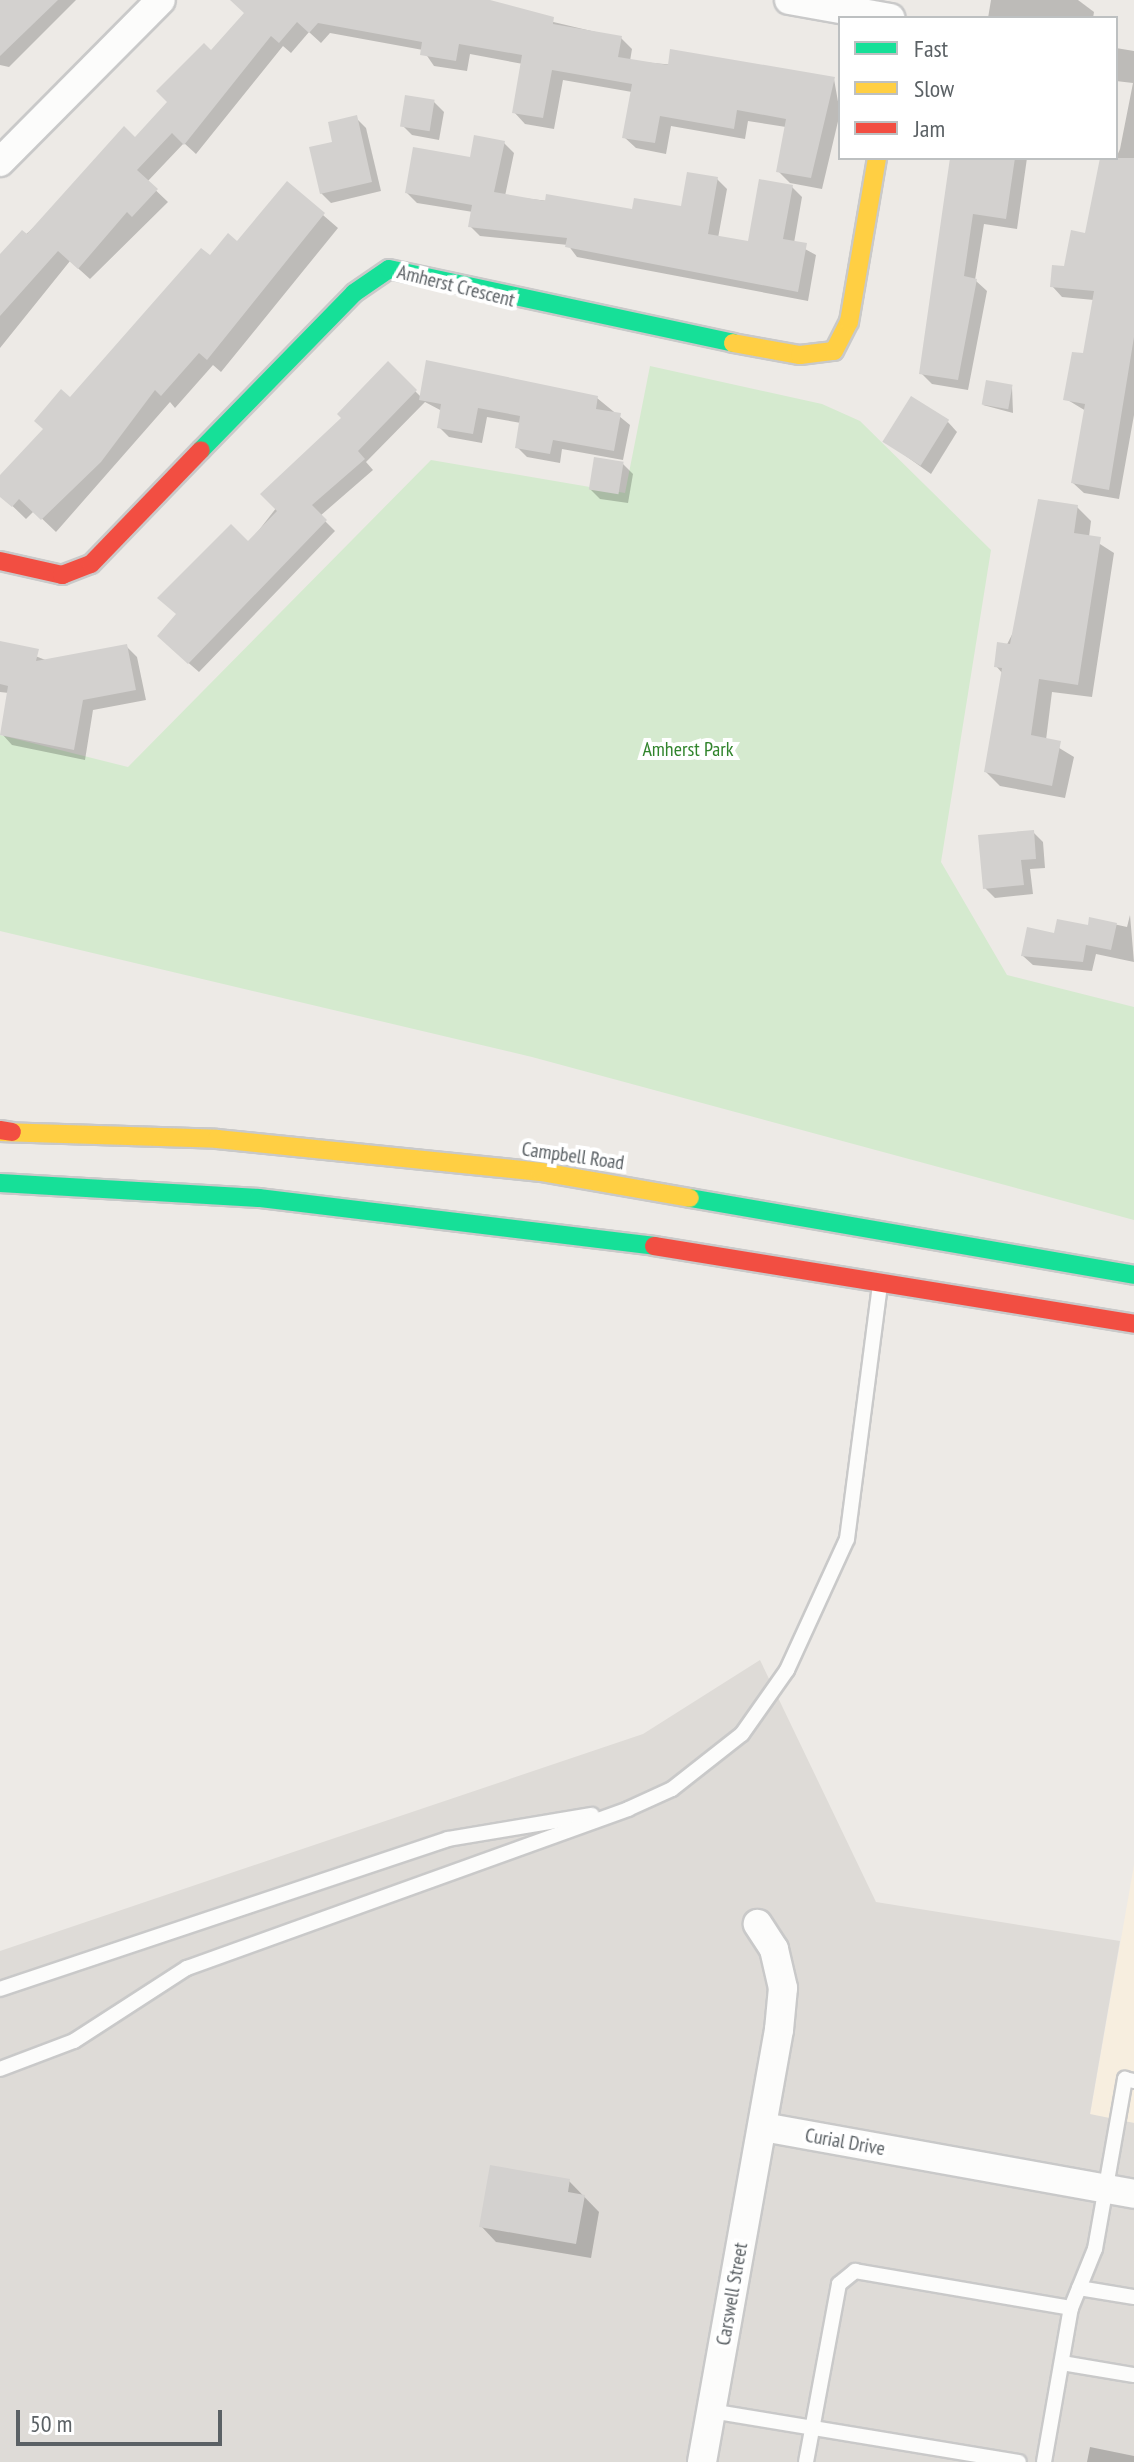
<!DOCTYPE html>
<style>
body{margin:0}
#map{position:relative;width:1134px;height:2462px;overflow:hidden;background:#edeae6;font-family:"PT Sans Narrow",sans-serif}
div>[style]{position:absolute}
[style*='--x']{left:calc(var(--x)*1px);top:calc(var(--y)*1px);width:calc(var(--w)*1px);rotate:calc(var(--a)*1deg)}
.commercial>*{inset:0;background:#f7eedf}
.industrial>*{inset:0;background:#dedbd7}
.green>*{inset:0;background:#d5eacf}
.shadow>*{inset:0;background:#0003}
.building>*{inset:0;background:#d3d1cf;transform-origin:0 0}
.roads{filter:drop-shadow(2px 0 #c9c9c9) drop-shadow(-2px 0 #c9c9c9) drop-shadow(0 2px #c9c9c9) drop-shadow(0 -2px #c9c9c9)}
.lane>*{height:14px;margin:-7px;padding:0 7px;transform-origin:7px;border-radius:7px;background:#fcfcfb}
.street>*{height:28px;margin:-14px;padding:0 14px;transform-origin:14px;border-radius:14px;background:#fcfcfb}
.fast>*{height:18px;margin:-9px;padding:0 9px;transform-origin:9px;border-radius:9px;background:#16e098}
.slow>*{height:18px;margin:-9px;padding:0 9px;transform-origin:9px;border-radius:9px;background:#ffcf43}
.jam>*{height:18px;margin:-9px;padding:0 9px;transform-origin:9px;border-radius:9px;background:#f24e42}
span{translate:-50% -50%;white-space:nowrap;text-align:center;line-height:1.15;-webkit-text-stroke:8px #fff;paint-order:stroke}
.street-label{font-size:20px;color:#5b6165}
.park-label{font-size:20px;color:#31842c}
.legend{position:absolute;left:838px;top:16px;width:280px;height:144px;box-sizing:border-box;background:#fff;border:2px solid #bdc0c1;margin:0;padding:10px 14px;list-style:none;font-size:24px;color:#5b6165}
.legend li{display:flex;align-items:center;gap:16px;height:40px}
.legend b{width:40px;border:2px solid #bdc0c1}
.scale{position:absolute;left:16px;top:2410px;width:206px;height:36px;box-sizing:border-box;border:4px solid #5b6165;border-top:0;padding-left:10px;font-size:24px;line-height:28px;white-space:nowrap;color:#5b6165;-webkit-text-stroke:6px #fff;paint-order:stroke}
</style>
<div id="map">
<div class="commercial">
<i style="clip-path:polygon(1134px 1865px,1134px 2123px,1090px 2115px)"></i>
</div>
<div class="industrial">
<i style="clip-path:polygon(760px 1660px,876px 1902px,1120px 1941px,1090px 2114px,1134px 2123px,1134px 2462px,0 2462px,0 1951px,643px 1734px)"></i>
</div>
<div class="green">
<i style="clip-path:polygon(650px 366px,822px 404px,860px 421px,991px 550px,941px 862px,1007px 975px,1134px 1007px,1134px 1220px,532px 1057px,0 931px,0 735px,128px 767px,431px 460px,625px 493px)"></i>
</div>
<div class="shadow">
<i style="clip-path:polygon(0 0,76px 0,9px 67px,0 65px)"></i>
<i style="clip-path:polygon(259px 0,460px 0,621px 38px,632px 49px,630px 61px,834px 79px,840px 113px,822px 189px,790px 183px,779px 172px,786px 127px,748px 121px,745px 139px,671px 126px,666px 154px,636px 148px,624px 137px,632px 92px,563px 80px,554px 129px,525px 124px,514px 112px,523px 64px,470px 54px,467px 71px,434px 66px,423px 50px,330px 33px,321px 43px,309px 32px,291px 53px,283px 46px,196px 154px,184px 143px,147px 182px,168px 202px,90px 279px,70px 261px,0 348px,0 257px,135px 139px)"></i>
<i style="clip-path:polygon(991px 0,1078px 0,1094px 12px,1093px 18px,988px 18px)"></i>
<i style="clip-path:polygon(1116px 48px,1134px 51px,1134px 415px,1119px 499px,1084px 493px,1073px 483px,1086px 411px,1066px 399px,1084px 356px,1094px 300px,1062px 297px,1052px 286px,1087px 235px,1101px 158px,1116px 158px,1120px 149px,1133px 83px,1116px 81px)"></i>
<i style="clip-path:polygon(434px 102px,444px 112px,439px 140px,412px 135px,402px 125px)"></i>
<i style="clip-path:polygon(356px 118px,366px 128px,381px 191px,331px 203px,321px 193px,335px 143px)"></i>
<i style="clip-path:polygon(504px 143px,514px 153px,505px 196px,634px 211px,682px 209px,717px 179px,727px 189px,718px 238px,750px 244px,792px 187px,802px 197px,794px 243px,816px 255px,808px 301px,577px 257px,568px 245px,480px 236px,470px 226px,473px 212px,417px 203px,407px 193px)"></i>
<i style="clip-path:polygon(953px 158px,1027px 158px,1017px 229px,984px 224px,975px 280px,987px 291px,968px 390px,932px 384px,921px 373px)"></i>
<i style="clip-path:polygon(287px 184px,338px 228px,221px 372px,213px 365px,175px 408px,170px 402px,56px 532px,34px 511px,26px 519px,0 494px,0 478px,210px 258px,238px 243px)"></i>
<i style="clip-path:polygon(388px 364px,421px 397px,597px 398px,630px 425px,623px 460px,562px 449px,560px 463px,527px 457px,517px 447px,521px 423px,487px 417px,482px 443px,449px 437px,439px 427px,442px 411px,425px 402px,366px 462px,373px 470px,320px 516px,335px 531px,199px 672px,169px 646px)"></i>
<i style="clip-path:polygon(1012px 387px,1013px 413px,983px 405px)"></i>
<i style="clip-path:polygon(948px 422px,957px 432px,931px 474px,885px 441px)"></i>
<i style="clip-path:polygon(623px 464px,633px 474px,628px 503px,600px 499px,590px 489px)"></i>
<i style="clip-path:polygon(1077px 507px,1091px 521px,1089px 537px,1114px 553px,1092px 697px,1052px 692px,1046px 740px,1074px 757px,1065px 798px,1000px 786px,986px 772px,1003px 674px,996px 666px)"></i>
<i style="clip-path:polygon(0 642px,48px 661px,126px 646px,137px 657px,146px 700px,93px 710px,85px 760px,12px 745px,2px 734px,9px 693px,0 692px)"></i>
<i style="clip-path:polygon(1033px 832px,1043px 842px,1045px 868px,1030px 869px,1033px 894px,995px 898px,985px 888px)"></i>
<i style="clip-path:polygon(1130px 915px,1134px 962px,1096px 954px,1092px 971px,1033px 965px,1023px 956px,1056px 936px,1089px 928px,1091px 919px,1127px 927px)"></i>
<i style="clip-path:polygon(569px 2181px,599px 2212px,591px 2258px,496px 2242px,481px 2226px)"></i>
<i style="clip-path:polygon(1090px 2447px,1134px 2456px,1134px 2462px,1087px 2462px)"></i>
</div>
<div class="building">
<i style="clip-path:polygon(0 0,58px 0,0 56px)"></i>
<i style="clip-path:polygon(230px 0,490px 0,554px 17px,553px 24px,622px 36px,618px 57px,668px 65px,670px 49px,835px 77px,811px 178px,776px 172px,786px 119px,737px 110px,734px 129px,660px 116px,655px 143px,622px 138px,632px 84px,552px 70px,543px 118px,512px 113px,522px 55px,459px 44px,456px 61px,420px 55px,422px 42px,318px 23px,309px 33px,297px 22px,279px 43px,271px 36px,184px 145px,172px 133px,137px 170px,158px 189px,132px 217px,127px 212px,78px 269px,58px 251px,0 316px,0 254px,22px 230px,27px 234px,124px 126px,135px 137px,167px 102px,156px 91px,204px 43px,211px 50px,244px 13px)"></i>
<i style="left:405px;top:95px;width:30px;height:32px;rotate:9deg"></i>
<i style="clip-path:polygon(357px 115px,372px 182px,320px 194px,309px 147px,332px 142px,328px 122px)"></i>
<i style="clip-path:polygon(474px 135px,505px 141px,494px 192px,545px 201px,546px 194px,632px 209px,634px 198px,681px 206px,687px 172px,718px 177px,708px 234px,748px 241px,759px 179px,793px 185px,783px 239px,807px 243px,798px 292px,565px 247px,567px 238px,468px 227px,472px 205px,405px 193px,413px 147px,470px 157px)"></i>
<i style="clip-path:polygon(950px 158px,1015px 158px,1006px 219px,973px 214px,964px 276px,977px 279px,958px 380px,919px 374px)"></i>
<i style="clip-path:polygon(1100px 158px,1134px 158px,1134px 337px,1109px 490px,1071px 483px,1085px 404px,1063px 400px,1072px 352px,1083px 353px,1094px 291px,1050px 287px,1052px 265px,1064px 266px,1071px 230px,1085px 233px)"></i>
<i style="clip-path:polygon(287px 181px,325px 213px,207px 360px,199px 353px,161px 396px,155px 390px,101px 462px,41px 520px,19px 499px,12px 507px,0 497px,0 475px,43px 429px,34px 421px,61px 389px,70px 397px,201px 248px,210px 255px,228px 233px,237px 241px)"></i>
<i style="clip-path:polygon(426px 360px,598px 396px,596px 409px,621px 413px,614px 451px,553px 440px,550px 454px,515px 448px,520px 416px,478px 408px,473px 434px,437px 428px,441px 404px,419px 400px)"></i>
<i style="clip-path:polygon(388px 361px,417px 390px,358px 451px,365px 459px,312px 505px,327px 520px,188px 664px,157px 636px,176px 614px,157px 598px,231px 524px,248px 541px,277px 511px,260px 494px,341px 418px,337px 414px)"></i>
<i style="left:986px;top:380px;width:27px;height:25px;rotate:10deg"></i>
<i style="left:911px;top:396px;width:45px;height:54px;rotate:32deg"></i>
<i style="left:594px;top:457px;width:30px;height:33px;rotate:9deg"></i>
<i style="clip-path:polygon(1038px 499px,1078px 505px,1074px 533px,1101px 537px,1078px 685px,1039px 679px,1031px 735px,1061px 741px,1052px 786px,984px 772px,1002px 668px,994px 667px,997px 642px,1010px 644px)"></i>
<i style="clip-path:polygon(0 641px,39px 649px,36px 661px,127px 644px,136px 690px,83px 700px,74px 750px,0 735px,8px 686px,0 684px)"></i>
<i style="clip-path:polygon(1034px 830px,1036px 859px,1021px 860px,1024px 885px,983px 889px,978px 835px)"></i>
<i style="clip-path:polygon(1089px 917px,1117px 923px,1111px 950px,1086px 945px,1083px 962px,1021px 956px,1027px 927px,1054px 933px,1057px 919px,1088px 925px)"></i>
<i style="clip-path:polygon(490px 2165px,570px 2179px,568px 2192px,585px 2195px,576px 2244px,479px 2227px)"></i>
</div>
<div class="roads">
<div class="lane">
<i style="--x:0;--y:1989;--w:472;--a:-18.5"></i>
<i style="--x:448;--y:1839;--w:146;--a:-9.5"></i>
<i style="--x:0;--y:2069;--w:79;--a:-20.7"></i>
<i style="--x:74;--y:2041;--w:135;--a:-32.9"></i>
<i style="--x:187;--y:1968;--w:469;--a:-19.8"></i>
<i style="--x:628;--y:1809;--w:48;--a:-24.4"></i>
<i style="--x:672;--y:1789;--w:89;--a:-38.2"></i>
<i style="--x:742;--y:1734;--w:78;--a:-54.9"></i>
<i style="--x:787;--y:1670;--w:144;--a:-65.4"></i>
<i style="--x:847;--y:1539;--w:257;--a:-82.6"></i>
<i style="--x:1079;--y:2288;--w:56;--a:9.3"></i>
<i style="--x:1062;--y:2363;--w:73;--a:9.5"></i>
<i style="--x:711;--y:2411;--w:312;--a:9.4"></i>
<i style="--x:806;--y:2462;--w:181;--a:-79.5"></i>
<i style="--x:839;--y:2284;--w:21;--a:-39"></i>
<i style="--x:855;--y:2271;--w:219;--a:9.7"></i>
<i style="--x:1044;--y:2462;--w:156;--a:-80.1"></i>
<i style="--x:1071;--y:2308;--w:64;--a:-67.9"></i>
<i style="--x:1095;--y:2249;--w:173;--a:-80"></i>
<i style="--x:1125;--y:2079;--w:9;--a:13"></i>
</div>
<div class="street">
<i style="--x:789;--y:0;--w:103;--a:10.1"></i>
<i style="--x:0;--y:162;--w:228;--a:-45.2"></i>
<i style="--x:763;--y:2127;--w:377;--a:10.2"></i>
<i style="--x:702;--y:2462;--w:439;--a:-79.9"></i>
<i style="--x:779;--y:2030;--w:42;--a:-84.6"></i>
<i style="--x:783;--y:1988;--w:40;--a:-103"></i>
<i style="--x:774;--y:1949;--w:30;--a:-123"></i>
</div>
<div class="fast">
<i style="--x:201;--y:450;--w:219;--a:-45.7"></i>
<i style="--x:354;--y:293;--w:42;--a:-34.4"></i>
<i style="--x:389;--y:269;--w:352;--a:12.1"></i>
<i style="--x:0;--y:1183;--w:259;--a:3.3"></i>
<i style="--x:259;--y:1198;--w:398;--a:6.9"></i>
<i style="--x:690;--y:1198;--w:451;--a:9.8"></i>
</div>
<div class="slow">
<i style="--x:733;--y:343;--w:68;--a:10.2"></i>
<i style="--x:800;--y:355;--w:34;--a:-7"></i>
<i style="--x:834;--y:351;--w:33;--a:-63"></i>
<i style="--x:849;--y:322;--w:166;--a:-80.3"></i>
<i style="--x:0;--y:1132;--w:217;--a:1.8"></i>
<i style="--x:217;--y:1139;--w:326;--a:5.8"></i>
<i style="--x:541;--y:1172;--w:151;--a:9.9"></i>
</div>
<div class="jam">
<i style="--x:0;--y:561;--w:64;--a:12.7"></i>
<i style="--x:62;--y:575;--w:31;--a:-21"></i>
<i style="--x:91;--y:564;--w:158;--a:-46"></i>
<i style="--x:0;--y:1130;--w:12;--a:9"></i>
<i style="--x:654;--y:1246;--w:486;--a:9.2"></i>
</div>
</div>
<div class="street-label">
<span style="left:456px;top:286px;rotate:14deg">Amherst Crescent</span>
<span style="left:573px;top:1156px;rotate:8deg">Campbell Road</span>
<span style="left:845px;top:2142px;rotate:10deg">Curial Drive</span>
<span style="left:732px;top:2294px;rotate:-80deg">Carswell Street</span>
</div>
<div class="park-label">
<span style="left:688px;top:749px">Amherst Park</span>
</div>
<ul class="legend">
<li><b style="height:10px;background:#16e098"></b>Fast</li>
<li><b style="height:10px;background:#ffcf43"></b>Slow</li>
<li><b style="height:10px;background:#f24e42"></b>Jam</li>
</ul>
<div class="scale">50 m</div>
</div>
